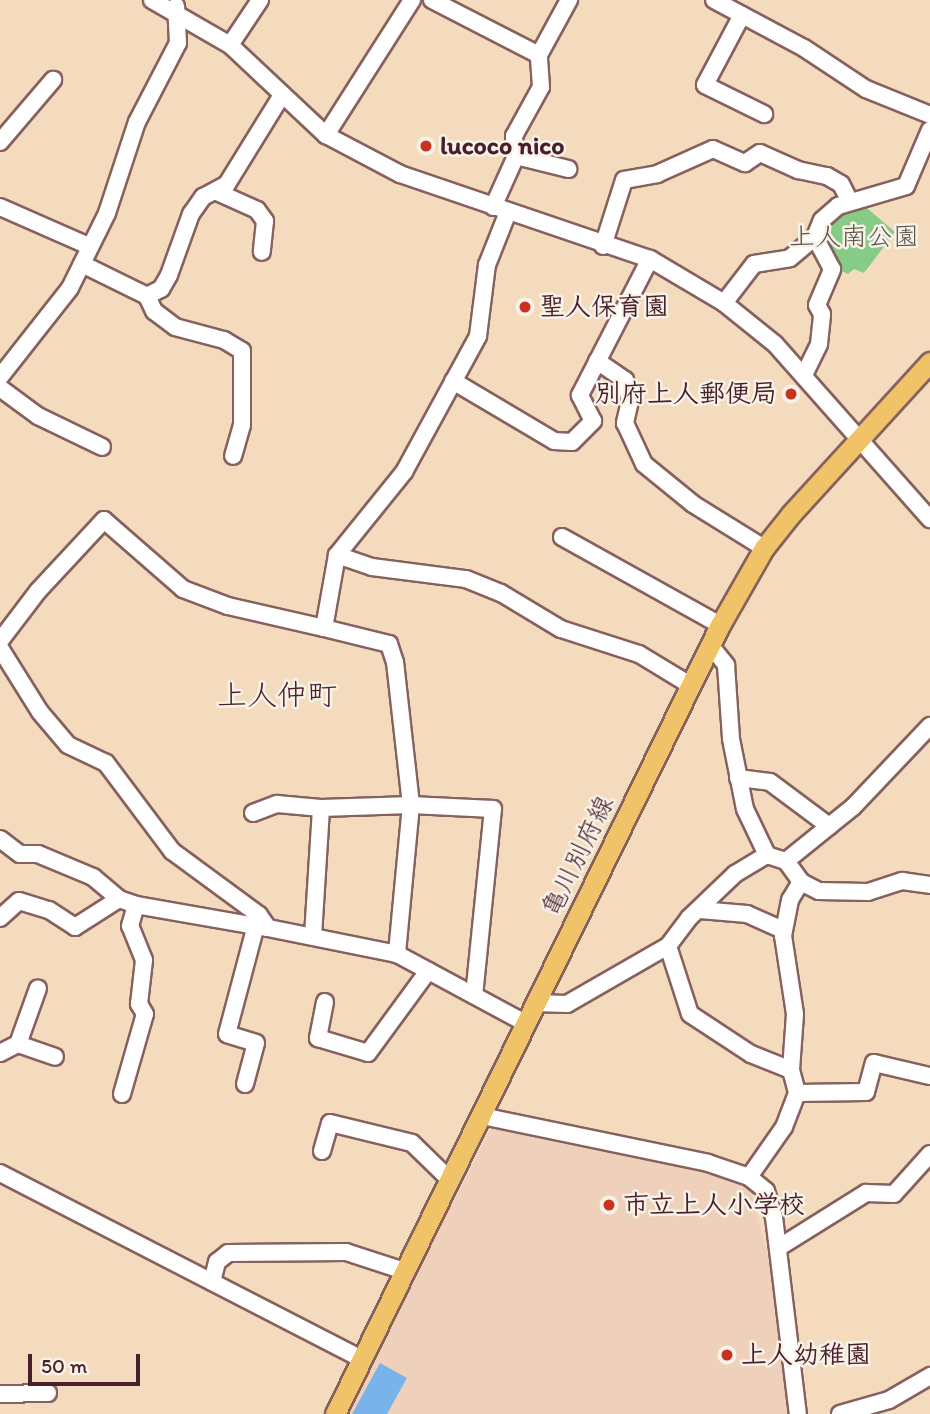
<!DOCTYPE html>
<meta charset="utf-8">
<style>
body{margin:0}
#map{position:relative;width:930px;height:1414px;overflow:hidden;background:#f4dbbe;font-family:Itim,"Klee One",sans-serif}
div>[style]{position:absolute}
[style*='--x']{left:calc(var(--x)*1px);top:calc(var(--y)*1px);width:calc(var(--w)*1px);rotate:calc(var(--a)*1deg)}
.built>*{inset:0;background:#efd0bb}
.green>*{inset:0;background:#86cc87}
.water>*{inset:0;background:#7ab2ea}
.roads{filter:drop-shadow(2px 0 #86615e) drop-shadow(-2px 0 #86615e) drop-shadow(0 2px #86615e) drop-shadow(0 -2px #86615e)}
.minor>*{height:16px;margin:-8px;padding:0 8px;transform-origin:8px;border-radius:8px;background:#fff}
.major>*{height:19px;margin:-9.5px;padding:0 9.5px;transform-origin:9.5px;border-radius:9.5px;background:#f1c369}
.dots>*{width:19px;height:19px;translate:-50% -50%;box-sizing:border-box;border:4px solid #f7f3e8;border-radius:50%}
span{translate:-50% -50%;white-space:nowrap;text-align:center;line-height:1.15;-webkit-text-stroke:5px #f7f3e8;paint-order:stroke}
.poi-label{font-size:26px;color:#4a1f2b;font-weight:700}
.left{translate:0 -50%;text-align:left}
.right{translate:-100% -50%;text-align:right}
.park-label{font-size:26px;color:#5c5347}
.street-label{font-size:26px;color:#4a1f2b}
.quarter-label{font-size:30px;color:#4a1f2b}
.scale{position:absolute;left:28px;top:1354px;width:112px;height:32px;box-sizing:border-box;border:4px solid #4a1f2b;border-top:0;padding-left:9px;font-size:21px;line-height:24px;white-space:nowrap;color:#4a1f2b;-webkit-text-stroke:5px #f7f3e8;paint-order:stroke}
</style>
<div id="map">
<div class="built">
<i style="clip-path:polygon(494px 1123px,622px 1147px,749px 1185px,778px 1295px,791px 1414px,343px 1414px)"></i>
</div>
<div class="green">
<i style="clip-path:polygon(861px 203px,895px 232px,864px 273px,854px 269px,848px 274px,837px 269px,840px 263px,824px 237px,843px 209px)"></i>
</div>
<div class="water">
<i style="clip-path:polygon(380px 1363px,407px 1378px,387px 1414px,352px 1414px)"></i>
</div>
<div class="roads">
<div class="minor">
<i style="--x:152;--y:0;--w:90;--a:30"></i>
<i style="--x:230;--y:45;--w:132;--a:43.2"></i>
<i style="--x:326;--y:135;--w:84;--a:27.8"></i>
<i style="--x:400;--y:174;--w:264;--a:18.8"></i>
<i style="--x:650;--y:259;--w:86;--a:30.7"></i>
<i style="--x:724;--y:303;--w:65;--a:38.8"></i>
<i style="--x:775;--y:344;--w:234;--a:48.5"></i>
<i style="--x:432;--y:0;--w:120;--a:27.2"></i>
<i style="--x:714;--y:0;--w:102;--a:28.1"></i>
<i style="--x:804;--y:48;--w:74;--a:33.5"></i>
<i style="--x:866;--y:89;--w:69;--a:22.1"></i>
<i style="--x:742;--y:15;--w:79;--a:117.9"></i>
<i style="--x:705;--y:85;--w:66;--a:26.2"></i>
<i style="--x:230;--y:45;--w:54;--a:-56.3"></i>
<i style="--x:326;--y:135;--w:160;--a:-57.5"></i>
<i style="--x:0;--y:142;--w:82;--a:-49.5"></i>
<i style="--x:516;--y:156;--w:54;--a:14"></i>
<i style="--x:217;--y:192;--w:44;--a:24.2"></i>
<i style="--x:257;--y:210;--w:14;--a:54"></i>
<i style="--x:265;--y:221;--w:31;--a:96"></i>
<i style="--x:0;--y:207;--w:97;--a:23.7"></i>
<i style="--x:493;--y:207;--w:56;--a:-65.7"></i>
<i style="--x:516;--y:156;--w:20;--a:-96"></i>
<i style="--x:514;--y:136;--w:56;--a:-61.1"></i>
<i style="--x:541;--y:87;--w:32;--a:-94"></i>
<i style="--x:539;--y:55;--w:63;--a:-61.4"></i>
<i style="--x:603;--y:246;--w:69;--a:-72.3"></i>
<i style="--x:624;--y:180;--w:34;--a:-10"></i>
<i style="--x:657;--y:174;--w:61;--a:-24.1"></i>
<i style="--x:713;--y:149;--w:35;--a:24"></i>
<i style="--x:745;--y:163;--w:18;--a:-34"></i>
<i style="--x:760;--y:153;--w:42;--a:24.1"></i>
<i style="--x:798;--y:170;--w:30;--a:12"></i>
<i style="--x:827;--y:176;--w:16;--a:30"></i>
<i style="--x:841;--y:184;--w:18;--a:63"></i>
<i style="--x:82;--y:264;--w:72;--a:26.2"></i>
<i style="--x:147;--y:296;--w:17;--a:65"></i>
<i style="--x:154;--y:311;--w:26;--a:37"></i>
<i style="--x:175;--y:327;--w:51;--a:14.9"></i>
<i style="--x:224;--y:340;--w:21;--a:31"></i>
<i style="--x:242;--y:351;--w:74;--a:90"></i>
<i style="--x:242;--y:425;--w:32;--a:106"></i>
<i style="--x:147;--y:296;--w:16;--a:-27"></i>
<i style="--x:161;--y:289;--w:16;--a:-60"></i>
<i style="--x:169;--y:275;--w:65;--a:-70.2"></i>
<i style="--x:191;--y:214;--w:21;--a:-55"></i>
<i style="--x:203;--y:197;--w:27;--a:-28"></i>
<i style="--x:227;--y:184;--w:105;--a:-58.3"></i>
<i style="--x:724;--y:303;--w:49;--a:-52.4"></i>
<i style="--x:754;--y:264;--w:36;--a:-9"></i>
<i style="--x:790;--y:258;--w:33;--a:-40"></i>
<i style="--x:815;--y:237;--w:18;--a:-68"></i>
<i style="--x:822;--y:220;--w:21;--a:-41"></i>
<i style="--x:838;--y:206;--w:71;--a:-16.4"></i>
<i style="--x:906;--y:186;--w:61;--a:-66.8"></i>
<i style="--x:597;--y:361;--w:34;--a:34"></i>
<i style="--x:625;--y:380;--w:22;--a:77"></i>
<i style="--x:630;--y:401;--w:23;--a:103"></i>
<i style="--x:625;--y:423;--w:45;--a:65.1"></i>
<i style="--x:644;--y:464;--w:63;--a:39.2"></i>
<i style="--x:693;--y:504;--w:84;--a:31.8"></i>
<i style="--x:804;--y:375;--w:34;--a:-64"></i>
<i style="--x:819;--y:344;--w:30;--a:-84"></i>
<i style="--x:822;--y:314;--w:10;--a:-119"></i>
<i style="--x:817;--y:305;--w:39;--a:-67"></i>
<i style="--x:832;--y:269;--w:36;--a:-118"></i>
<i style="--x:0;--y:377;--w:113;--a:-51.8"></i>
<i style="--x:70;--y:288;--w:84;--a:-63.7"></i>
<i style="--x:107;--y:213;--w:96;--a:-71.8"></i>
<i style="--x:137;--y:122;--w:89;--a:-62.6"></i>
<i style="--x:178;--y:43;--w:37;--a:-93"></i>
<i style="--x:453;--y:381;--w:117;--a:30.7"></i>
<i style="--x:554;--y:441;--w:18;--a:3"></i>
<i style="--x:572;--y:442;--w:30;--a:-45"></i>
<i style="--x:593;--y:421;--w:29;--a:-117"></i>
<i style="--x:580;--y:395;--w:153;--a:-62.8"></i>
<i style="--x:0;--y:388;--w:47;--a:36.4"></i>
<i style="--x:38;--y:416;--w:71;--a:25.8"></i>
<i style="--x:562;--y:537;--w:181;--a:29.1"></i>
<i style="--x:337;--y:555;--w:37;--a:19"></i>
<i style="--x:372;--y:567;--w:95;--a:7.3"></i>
<i style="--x:466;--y:579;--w:38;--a:22"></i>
<i style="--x:501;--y:593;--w:70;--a:31"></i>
<i style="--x:561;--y:629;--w:82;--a:17.8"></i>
<i style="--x:639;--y:654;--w:60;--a:31.3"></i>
<i style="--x:324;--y:628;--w:67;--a:13.8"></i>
<i style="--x:389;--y:644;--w:19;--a:72"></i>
<i style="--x:395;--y:662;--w:144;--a:83.6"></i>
<i style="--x:411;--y:805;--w:150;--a:95.4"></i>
<i style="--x:0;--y:641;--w:63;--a:-52.8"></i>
<i style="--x:38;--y:591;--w:97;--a:-47.1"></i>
<i style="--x:104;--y:520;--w:105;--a:41.1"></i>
<i style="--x:183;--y:589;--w:48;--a:20.7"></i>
<i style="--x:228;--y:606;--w:98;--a:12.9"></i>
<i style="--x:324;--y:628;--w:74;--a:-79.9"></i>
<i style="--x:337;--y:555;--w:107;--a:-51.1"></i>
<i style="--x:404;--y:472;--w:155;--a:-61.4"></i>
<i style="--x:478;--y:336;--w:72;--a:-82.8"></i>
<i style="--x:487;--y:265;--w:57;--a:-68.4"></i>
<i style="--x:710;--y:645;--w:26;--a:51"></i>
<i style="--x:726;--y:665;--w:74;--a:86.1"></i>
<i style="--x:731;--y:739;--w:71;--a:78.7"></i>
<i style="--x:745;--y:809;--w:51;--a:64.4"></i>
<i style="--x:0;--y:648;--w:75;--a:58"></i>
<i style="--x:40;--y:712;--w:43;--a:49.7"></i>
<i style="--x:68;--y:745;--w:42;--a:25.3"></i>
<i style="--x:106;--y:763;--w:110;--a:53.1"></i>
<i style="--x:172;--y:851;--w:108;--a:36.3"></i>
<i style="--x:259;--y:915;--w:16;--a:55"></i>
<i style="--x:268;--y:928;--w:132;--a:11.4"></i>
<i style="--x:397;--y:954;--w:145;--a:28.3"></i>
<i style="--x:738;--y:778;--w:32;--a:7"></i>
<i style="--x:770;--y:782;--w:74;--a:36.7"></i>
<i style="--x:253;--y:813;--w:26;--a:-21"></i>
<i style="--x:277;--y:804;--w:44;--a:5.2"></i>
<i style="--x:0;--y:839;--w:25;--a:37"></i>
<i style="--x:20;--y:854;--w:18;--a:0"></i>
<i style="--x:38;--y:854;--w:60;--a:22.7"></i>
<i style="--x:93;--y:877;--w:34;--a:40"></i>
<i style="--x:119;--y:899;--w:18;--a:19"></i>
<i style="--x:136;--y:905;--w:134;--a:9.9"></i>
<i style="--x:786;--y:861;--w:26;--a:54"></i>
<i style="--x:801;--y:882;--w:20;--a:27"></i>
<i style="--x:819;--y:891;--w:49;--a:1.2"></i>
<i style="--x:868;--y:892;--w:36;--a:-18"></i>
<i style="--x:902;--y:881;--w:28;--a:8"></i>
<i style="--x:700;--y:910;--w:47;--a:4.9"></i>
<i style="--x:747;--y:914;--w:39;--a:24"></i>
<i style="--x:0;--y:918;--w:25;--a:-42"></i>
<i style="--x:19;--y:901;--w:31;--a:17"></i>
<i style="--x:49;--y:910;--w:31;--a:33"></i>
<i style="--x:75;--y:927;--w:52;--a:-32.5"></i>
<i style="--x:313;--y:936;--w:128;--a:-86.4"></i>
<i style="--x:321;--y:808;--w:90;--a:-1.9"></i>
<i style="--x:411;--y:805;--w:82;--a:2.8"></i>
<i style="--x:493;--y:809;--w:187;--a:95.8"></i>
<i style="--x:668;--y:946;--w:71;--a:72.1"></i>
<i style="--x:690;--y:1014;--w:73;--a:33.3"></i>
<i style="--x:751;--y:1054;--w:43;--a:21.8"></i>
<i style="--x:791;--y:1070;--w:24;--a:75"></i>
<i style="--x:325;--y:1002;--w:37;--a:101"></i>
<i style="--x:318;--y:1038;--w:52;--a:16.7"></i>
<i style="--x:368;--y:1053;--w:102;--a:-53.8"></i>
<i style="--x:535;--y:1003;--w:32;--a:2"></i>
<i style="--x:567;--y:1004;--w:116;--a:-29.9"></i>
<i style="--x:668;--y:946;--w:35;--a:-53"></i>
<i style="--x:689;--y:918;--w:64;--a:-43.7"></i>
<i style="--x:735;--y:874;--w:37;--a:-31"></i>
<i style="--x:767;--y:855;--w:20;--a:18"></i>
<i style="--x:786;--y:861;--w:86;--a:-38.9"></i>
<i style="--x:853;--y:807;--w:112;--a:-46.5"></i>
<i style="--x:18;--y:1044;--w:39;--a:19"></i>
<i style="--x:0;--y:1053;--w:20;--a:-27"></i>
<i style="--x:18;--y:1044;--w:59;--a:-70.3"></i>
<i style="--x:791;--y:1070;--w:56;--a:-85.9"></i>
<i style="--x:795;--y:1014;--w:79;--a:-98.7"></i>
<i style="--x:783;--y:936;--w:37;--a:-79"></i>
<i style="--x:790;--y:900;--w:21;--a:-59"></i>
<i style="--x:245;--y:1084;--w:42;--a:-75"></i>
<i style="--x:256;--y:1043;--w:30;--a:-163"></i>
<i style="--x:227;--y:1034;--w:109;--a:-75.1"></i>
<i style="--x:122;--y:1094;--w:83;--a:-74"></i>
<i style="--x:145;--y:1014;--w:12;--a:-121"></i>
<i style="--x:139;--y:1004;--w:44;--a:-83.5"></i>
<i style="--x:144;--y:960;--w:37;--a:-112"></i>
<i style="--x:130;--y:926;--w:22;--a:-74"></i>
<i style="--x:482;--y:1116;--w:231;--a:11.7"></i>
<i style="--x:708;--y:1163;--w:43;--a:18.9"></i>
<i style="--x:749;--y:1177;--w:22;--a:39"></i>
<i style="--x:766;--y:1191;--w:27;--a:73"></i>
<i style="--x:774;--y:1217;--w:198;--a:83.1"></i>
<i style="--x:322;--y:1151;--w:29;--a:-74"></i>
<i style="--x:330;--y:1123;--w:84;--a:13.7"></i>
<i style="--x:412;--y:1143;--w:53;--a:44.2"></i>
<i style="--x:0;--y:1173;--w:407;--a:27.2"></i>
<i style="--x:749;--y:1177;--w:61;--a:-55"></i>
<i style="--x:784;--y:1127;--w:36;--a:-69"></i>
<i style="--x:797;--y:1093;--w:69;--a:-0.8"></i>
<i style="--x:866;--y:1092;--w:30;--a:-75"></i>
<i style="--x:874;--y:1063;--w:57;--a:13.1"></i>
<i style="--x:778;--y:1248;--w:104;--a:-32"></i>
<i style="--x:866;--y:1193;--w:28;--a:2"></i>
<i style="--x:894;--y:1194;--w:54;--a:-48"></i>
<i style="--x:212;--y:1282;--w:21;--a:-76"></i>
<i style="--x:217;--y:1262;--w:14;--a:-39"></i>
<i style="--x:228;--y:1253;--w:118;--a:-0.5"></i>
<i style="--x:346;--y:1252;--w:61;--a:18.1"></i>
<i style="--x:0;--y:1394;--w:48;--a:-1.2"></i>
<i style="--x:840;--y:1414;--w:51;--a:-15.9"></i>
<i style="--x:889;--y:1400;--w:48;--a:-30.3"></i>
</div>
<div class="major">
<i style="--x:335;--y:1414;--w:878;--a:-63.99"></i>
<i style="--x:720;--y:625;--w:89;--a:-60.3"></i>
<i style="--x:764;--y:548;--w:43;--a:-51.5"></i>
<i style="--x:791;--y:514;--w:206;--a:-47.6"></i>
</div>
</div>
<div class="dots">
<i style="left:426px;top:146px;background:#c8321e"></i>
<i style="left:525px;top:307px;background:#c8321e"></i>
<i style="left:791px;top:394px;background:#c8321e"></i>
<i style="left:609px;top:1205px;background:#c8321e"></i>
<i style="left:727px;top:1355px;background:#c8321e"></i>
</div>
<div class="poi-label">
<span class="left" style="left:440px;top:146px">lucoco nico</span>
<span class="left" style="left:539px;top:307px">聖人保育園</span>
<span class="right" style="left:777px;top:394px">別府上人郵便局</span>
<span class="left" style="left:623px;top:1205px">市立上人小学校</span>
<span class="left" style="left:741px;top:1355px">上人幼稚園</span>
</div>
<div class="park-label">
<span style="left:854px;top:237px">上人南公園</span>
</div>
<div class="street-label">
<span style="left:578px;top:856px;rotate:-64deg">亀川別府線</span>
</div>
<div class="quarter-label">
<span style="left:277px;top:695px">上人仲町</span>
</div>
<div class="scale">50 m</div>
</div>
